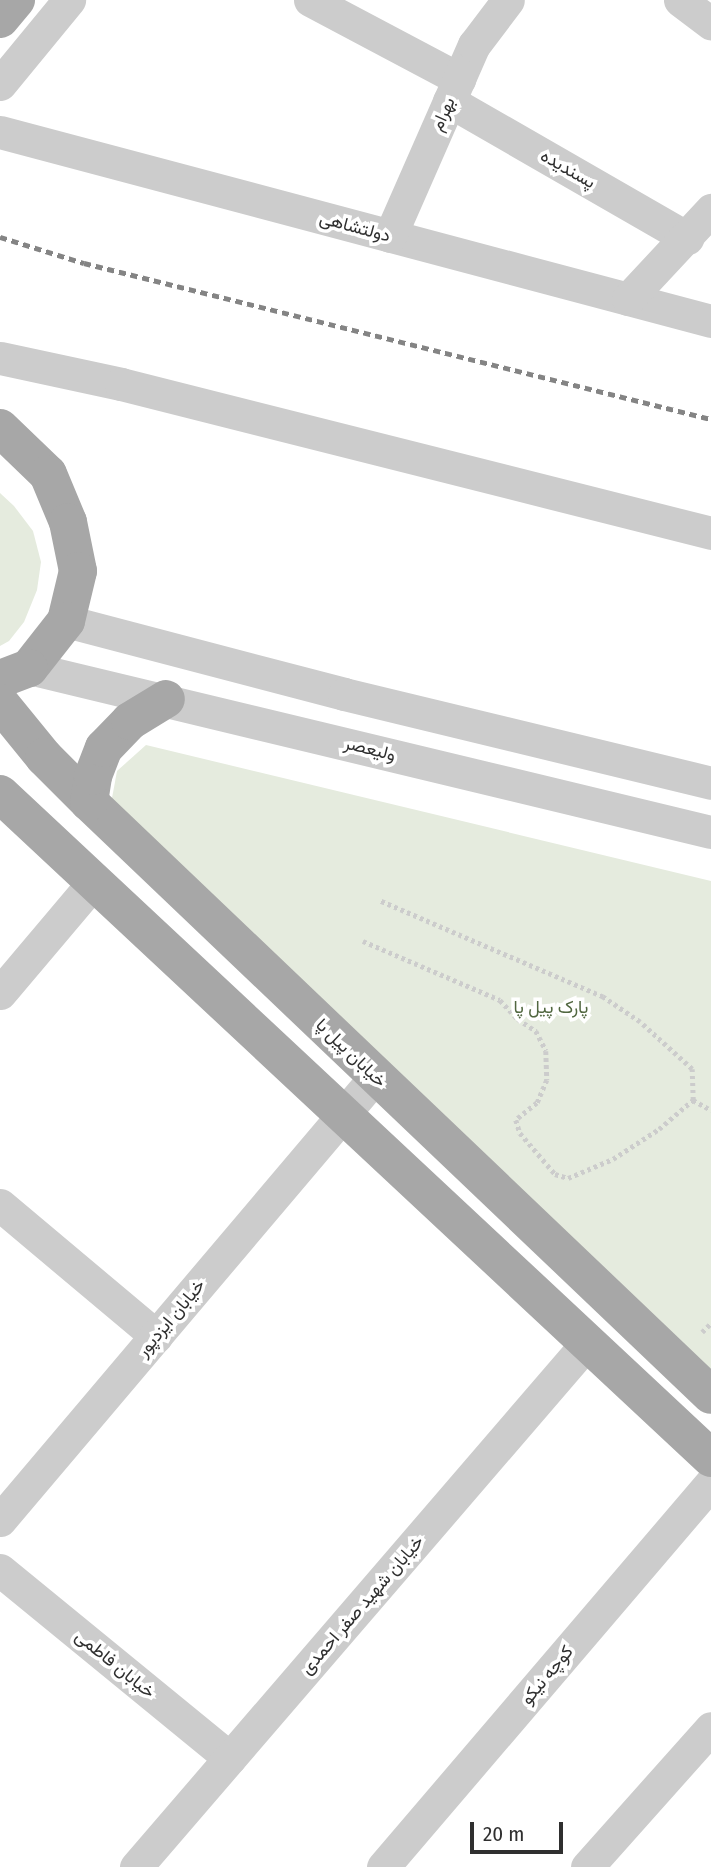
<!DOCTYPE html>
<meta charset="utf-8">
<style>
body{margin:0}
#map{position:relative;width:711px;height:1867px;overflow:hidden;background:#fff;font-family:"Fira Sans Condensed",Vazirmatn,sans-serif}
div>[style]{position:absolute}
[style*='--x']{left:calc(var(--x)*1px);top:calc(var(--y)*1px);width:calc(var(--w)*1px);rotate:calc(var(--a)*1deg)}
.green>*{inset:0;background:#e5ebde}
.path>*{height:4.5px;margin-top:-2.25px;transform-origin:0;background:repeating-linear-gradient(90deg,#ccc 0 3.5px,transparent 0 7px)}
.minor>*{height:33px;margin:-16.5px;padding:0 16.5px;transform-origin:16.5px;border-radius:16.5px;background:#ccc}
.major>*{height:38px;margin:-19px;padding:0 19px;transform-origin:19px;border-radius:19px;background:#a7a7a7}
.rail>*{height:5px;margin-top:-2.5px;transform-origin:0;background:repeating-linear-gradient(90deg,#848484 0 7px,transparent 0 12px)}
span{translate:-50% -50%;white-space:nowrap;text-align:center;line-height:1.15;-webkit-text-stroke:7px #fff;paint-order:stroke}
.street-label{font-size:18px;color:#2f2f2f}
.park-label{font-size:18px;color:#516740}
.scale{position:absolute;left:470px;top:1822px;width:93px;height:32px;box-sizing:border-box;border:4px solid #2f2f2f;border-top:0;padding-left:9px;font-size:21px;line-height:24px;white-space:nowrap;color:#2f2f2f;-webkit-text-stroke:5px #fff;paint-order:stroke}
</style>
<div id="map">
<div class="green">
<i style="clip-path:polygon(0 493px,14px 506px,33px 531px,41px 562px,37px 590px,24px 622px,9px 641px,0 646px)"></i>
<i style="clip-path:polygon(146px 745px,711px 881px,711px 1379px,110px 809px,117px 771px)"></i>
</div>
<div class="path">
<i style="--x:363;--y:941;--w:149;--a:23.3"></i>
<i style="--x:500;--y:1000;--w:26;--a:47"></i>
<i style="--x:518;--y:1019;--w:22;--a:34"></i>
<i style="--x:536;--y:1031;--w:22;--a:63"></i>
<i style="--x:546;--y:1051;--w:29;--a:88"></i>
<i style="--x:547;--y:1080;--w:25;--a:113"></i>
<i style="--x:537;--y:1103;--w:27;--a:141"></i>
<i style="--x:516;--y:1120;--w:14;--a:73"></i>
<i style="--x:520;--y:1133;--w:54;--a:49.5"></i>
<i style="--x:555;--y:1174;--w:14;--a:17"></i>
<i style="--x:568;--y:1178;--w:49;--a:-22.9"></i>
<i style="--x:613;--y:1159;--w:55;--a:-33.1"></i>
<i style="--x:659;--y:1129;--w:45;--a:-40.5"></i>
<i style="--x:693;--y:1100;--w:31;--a:-92"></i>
<i style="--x:692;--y:1069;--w:70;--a:-137.9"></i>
<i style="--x:640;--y:1022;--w:45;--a:-146"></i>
<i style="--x:603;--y:997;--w:243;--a:-156.7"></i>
<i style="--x:693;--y:1100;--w:21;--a:29"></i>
<i style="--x:702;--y:1332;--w:13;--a:-45"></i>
</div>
<div class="minor">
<i style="--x:310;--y:0;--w:169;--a:27.9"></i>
<i style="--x:680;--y:0;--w:39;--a:37"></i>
<i style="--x:0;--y:84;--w:109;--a:-50.6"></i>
<i style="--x:449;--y:101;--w:275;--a:29.9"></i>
<i style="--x:0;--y:132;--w:736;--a:14.89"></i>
<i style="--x:390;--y:236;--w:209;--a:-66.3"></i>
<i style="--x:474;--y:45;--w:56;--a:-52.9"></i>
<i style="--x:628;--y:299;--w:122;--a:-47"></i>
<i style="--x:0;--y:358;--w:124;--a:12.1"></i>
<i style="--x:121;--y:384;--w:609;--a:14.17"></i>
<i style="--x:66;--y:621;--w:287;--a:14.7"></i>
<i style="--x:344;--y:694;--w:378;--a:13.6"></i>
<i style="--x:29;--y:668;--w:701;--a:13.52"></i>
<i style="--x:0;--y:993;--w:144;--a:-49.8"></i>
<i style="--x:0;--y:1205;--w:204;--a:40"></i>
<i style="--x:0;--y:1520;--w:580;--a:-49.75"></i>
<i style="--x:0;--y:1570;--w:297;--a:39.3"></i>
<i style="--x:136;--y:1867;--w:691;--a:-49.28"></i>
<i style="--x:383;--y:1867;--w:505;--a:-49.5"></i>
<i style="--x:587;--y:1867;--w:186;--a:-48.3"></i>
</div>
<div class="major">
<i style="--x:0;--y:19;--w:25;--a:-50"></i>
<i style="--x:0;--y:428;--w:66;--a:43.8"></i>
<i style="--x:48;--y:474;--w:52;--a:67.4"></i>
<i style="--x:68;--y:522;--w:50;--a:78.5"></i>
<i style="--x:78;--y:571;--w:51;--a:103.5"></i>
<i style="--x:66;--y:621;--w:60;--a:128.2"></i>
<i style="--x:29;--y:668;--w:31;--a:159"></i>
<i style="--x:0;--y:703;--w:70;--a:50.8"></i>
<i style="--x:44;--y:757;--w:64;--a:45"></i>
<i style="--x:89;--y:802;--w:859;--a:43.63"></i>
<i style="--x:0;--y:794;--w:973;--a:43.04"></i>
<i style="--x:89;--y:802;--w:26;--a:-81"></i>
<i style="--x:93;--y:776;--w:30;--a:-69"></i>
<i style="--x:104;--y:748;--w:37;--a:-46"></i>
<i style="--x:130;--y:721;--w:42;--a:-31.4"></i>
</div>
<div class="rail">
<i style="--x:0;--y:237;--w:88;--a:17.2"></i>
<i style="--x:84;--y:263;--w:646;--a:13.97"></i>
</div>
<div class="street-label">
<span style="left:443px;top:114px;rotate:-66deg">بهرام</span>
<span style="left:568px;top:169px;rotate:30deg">پسندیده</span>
<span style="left:355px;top:227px;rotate:15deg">دولتشاهی</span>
<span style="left:370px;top:749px;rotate:14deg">ولیعصر</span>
<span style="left:351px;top:1053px;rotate:44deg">خیابان پیل پا</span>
<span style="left:171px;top:1318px;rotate:-50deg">خیابان ایزدپور</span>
<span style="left:362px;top:1605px;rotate:-49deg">خیابان شهید صفر احمدی</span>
<span style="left:115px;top:1664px;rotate:39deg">خیابان فاطمی</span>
<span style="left:547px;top:1675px;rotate:-50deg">کوچه نیکو</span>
</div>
<div class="park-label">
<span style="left:551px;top:1007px">پارک پیل پا</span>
</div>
<div class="scale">20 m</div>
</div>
